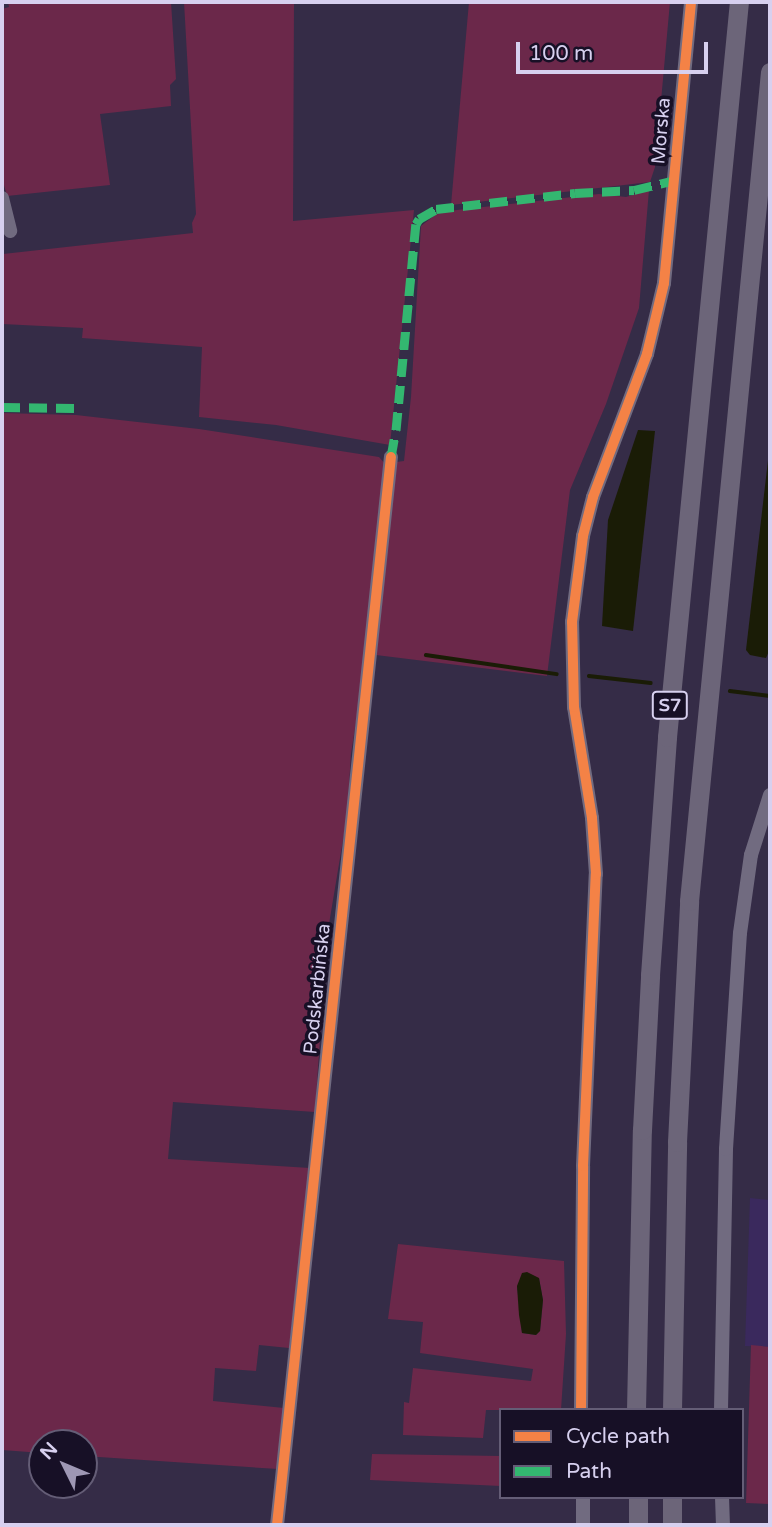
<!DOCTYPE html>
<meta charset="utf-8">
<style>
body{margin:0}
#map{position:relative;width:772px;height:1527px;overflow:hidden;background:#352c47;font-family:"Varela Round",sans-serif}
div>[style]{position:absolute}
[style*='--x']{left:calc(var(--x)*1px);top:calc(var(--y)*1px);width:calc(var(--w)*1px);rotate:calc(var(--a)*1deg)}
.built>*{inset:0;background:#3a295d}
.green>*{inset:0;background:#6b284a}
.water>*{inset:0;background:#1a1c06}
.stream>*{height:3.5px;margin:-1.75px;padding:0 1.75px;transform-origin:1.75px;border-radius:1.75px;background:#1a1c06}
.minor>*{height:14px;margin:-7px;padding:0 7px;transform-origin:7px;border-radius:7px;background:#716b80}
.highway>*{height:19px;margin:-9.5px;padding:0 9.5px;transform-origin:9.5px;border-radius:9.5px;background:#6c6579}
.quiet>*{height:9px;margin-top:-4.5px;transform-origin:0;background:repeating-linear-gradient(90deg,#33b770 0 18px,transparent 0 27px)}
.cycleway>*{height:10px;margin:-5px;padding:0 5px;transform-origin:5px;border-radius:5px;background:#f48246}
span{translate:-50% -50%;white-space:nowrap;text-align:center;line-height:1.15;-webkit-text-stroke:7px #171026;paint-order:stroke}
.shield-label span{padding:2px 5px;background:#171026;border:2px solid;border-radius:5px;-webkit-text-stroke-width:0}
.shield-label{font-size:18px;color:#d7d0ef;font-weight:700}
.street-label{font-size:19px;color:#d7d0ef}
.frame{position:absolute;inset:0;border:4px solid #d7d0ef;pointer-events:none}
.legend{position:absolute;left:499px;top:1408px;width:245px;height:91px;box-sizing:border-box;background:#171026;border:2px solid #645d76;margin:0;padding:9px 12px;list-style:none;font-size:21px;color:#d7d0ef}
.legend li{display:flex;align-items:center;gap:14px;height:35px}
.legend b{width:35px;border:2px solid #645d76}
.north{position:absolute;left:28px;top:1429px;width:70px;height:70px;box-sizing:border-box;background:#171026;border:2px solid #645d76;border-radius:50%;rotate:313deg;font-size:19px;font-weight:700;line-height:28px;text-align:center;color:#d7d0ef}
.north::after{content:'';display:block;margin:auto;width:24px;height:32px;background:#9e97b4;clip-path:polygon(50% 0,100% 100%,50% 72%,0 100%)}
.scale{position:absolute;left:516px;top:42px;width:192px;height:32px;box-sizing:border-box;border:4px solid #d7d0ef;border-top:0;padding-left:9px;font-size:21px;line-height:24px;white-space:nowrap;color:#d7d0ef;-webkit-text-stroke:5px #171026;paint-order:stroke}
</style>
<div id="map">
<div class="built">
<i style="clip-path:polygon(750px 1198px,770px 1200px,770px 1347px,745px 1346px)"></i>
</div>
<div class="green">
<i style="clip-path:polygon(8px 2px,171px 2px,176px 79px,170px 85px,171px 106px,100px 114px,110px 185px,7px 196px,2px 178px,2px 9px,9px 7px)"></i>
<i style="clip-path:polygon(184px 2px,294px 2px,293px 221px,414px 210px,390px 445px,276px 425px,199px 417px,202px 347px,82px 338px,83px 328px,2px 324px,3px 254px,193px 233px,192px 223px,196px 214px)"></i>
<i style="clip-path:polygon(469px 2px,670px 2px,655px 167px,650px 182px,451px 205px)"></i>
<i style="clip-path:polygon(649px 190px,639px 308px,606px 404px,570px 490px,547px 676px,376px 655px,396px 462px,404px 461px,411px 397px,421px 226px,439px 212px,599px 194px,626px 197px)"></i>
<i style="clip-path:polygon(2px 413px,76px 415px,199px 429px,379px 457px,386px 465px,370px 630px,351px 754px,347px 816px,327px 936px,315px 1112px,173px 1102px,168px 1159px,310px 1168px,289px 1348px,259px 1345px,256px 1371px,215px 1368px,213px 1401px,284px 1408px,278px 1469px,84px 1456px,84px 1443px,42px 1443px,42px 1453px,2px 1450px)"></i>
<i style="clip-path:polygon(evenodd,398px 1244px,564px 1261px,566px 1334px,561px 1410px,486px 1410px,483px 1438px,403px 1435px,404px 1402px,409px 1403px,413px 1368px,531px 1381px,533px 1369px,420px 1353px,423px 1322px,388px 1319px,398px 1244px,539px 1278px,543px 1300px,540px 1331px,536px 1335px,522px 1333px,517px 1286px,539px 1278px)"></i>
<i style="clip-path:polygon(751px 1345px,770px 1347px,770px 1504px,746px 1503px)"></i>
<i style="clip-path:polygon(372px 1454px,501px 1456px,501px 1486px,370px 1480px)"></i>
</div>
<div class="water">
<i style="clip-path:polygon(638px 430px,655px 431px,633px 631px,602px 626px,608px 520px)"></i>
<i style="clip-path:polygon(770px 443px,770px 649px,766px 658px,750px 655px,746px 650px)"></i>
<i style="clip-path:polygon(527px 1272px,539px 1278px,543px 1300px,540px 1331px,536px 1335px,522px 1333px,519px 1315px,517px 1286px,522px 1273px)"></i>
</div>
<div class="stream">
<i style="--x:426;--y:655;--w:132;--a:8.3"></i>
<i style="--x:589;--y:676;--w:62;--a:6.4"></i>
<i style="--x:730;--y:691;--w:40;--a:7.1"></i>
</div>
<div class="minor">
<i style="--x:2;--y:198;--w:34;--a:76"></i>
<i style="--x:581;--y:1410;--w:244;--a:-89.5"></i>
<i style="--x:583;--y:1166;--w:292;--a:-87.5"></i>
<i style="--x:596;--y:874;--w:56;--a:-94.1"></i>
<i style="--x:592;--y:818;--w:112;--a:-99.2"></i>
<i style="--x:574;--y:707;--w:85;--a:-91.3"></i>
<i style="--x:572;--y:622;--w:87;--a:-82.7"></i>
<i style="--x:583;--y:536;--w:40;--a:-75.6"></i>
<i style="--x:593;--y:497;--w:153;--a:-69.3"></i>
<i style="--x:647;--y:354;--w:73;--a:-76.5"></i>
<i style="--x:664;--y:283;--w:282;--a:-84.5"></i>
<i style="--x:721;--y:1410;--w:261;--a:-88.9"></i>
<i style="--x:726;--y:1149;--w:216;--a:-86.3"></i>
<i style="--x:740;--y:933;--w:79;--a:-82"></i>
<i style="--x:751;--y:855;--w:63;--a:-72.4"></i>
<i style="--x:583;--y:1497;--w:28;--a:90"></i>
<i style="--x:722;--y:1497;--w:28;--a:88"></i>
<i style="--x:277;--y:1525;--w:1074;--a:-83.91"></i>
</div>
<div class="highway">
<i style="--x:636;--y:1410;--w:280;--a:-88.8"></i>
<i style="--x:642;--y:1130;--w:155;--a:-87"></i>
<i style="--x:650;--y:975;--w:239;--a:-85.9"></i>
<i style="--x:667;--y:737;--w:739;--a:-84.41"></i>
<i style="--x:672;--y:1410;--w:268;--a:-88.9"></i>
<i style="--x:677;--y:1142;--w:241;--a:-87.1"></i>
<i style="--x:689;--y:901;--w:833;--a:-84.42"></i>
<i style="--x:638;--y:1497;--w:28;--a:90"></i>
<i style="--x:672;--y:1497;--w:28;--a:90"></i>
</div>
<div class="quiet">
<i style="--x:2;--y:407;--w:72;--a:0.8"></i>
<i style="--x:391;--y:457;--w:27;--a:-80"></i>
<i style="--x:396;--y:430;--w:207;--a:-84.5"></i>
<i style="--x:416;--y:224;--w:6;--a:-59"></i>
<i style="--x:419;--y:219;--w:20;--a:-30"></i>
<i style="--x:436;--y:209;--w:140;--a:-6.6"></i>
<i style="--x:575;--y:193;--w:59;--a:-2.9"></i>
<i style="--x:634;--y:190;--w:42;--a:-13.7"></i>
</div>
<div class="cycleway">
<i style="--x:581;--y:1410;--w:244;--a:-89.5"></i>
<i style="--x:583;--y:1166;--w:292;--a:-87.5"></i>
<i style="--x:596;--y:874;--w:56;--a:-94.1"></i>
<i style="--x:592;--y:818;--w:112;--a:-99.2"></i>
<i style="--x:574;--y:707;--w:85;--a:-91.3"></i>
<i style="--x:572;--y:622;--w:87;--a:-82.7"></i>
<i style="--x:583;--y:536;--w:40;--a:-75.6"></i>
<i style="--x:593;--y:497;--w:153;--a:-69.3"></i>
<i style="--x:647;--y:354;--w:73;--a:-76.5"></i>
<i style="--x:664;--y:283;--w:282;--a:-84.5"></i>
<i style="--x:277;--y:1525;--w:1074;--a:-83.91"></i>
</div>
<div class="shield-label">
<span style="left:670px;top:705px">S7</span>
</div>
<div class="street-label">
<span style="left:662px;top:131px;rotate:-85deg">Morska</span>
<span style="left:318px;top:989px;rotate:-84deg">Podskarbińska</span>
</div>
<div class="frame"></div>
<ul class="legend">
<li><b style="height:9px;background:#f48246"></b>Cycle path</li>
<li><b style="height:9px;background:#33b770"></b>Path</li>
</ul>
<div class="north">N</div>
<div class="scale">100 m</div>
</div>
